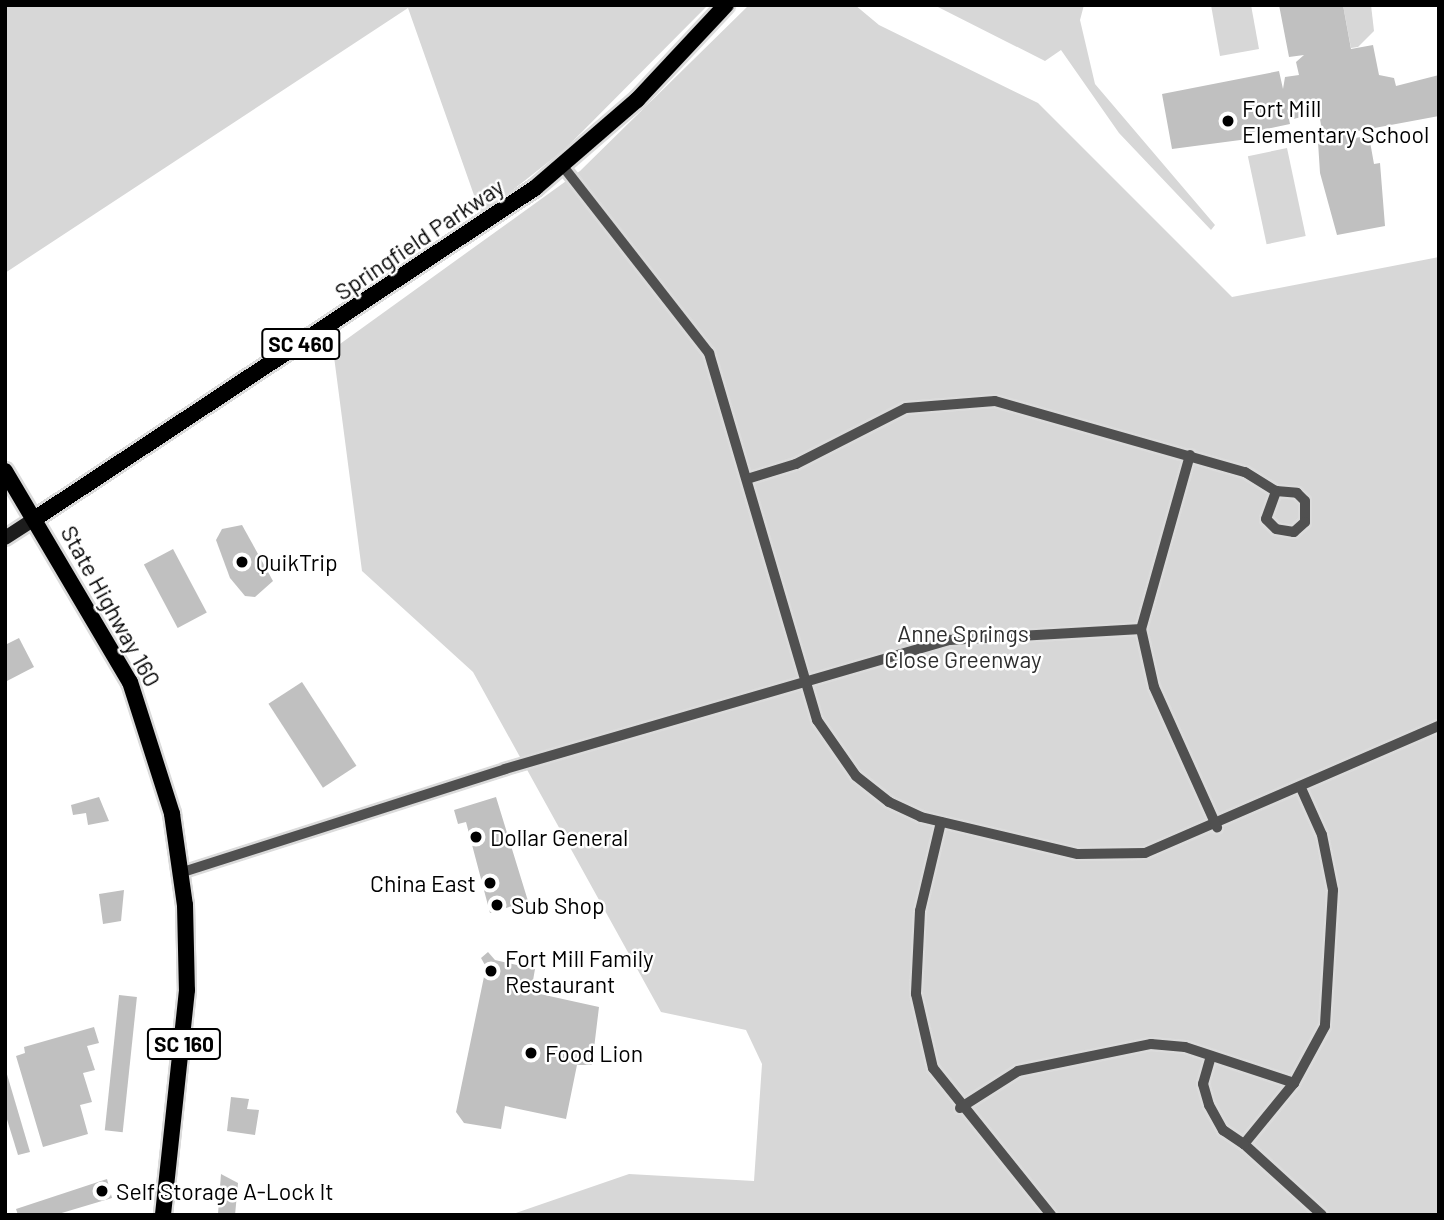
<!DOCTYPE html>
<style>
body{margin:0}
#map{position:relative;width:1444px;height:1220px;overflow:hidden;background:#fff;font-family:Barlow,sans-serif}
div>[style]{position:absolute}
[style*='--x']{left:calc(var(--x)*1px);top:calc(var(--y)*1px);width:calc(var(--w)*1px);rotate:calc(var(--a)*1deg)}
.green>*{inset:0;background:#d7d7d7;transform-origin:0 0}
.building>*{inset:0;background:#c0c0c0;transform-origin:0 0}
.roads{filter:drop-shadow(2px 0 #dbdbdb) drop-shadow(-2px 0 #dbdbdb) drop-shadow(0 2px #dbdbdb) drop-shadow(0 -2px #dbdbdb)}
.minor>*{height:10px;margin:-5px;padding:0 5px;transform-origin:5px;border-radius:5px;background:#505050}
.secondary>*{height:14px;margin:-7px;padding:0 7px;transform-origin:7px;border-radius:7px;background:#1d1d1d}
.primary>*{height:16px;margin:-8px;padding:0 8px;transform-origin:8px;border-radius:8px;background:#000}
.dots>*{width:19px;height:19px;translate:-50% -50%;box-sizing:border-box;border:4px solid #fff;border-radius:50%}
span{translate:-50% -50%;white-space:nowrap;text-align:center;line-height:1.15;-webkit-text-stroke:5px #fff;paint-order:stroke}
.shield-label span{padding:2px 5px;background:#fff;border:2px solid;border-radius:5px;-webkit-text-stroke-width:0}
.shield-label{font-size:21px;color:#000;font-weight:700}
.poi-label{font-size:23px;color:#000}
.left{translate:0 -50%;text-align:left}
.right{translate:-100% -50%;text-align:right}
.street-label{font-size:23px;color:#000}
.park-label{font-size:23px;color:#2e2e2e}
.frame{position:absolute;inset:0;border:7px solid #000;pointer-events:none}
</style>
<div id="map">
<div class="green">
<i style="clip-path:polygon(5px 5px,708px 5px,565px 149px,481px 215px,408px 8px,5px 273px)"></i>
<i style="clip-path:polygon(749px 5px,855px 5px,879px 25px,1038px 103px,1232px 297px,1439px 257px,1439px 1215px,510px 1215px,629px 1174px,754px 1181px,762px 1064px,746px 1030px,661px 1012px,473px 672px,362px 571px,333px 349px,580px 171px)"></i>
<i style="clip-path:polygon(934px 5px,1084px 5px,1080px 20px,1095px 84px,1215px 225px,1211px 230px,1119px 133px,1061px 50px,1045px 61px)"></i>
<i style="clip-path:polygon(1211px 5px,1251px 5px,1259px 49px,1220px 56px)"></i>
<i style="clip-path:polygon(1343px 5px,1371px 5px,1374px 31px,1358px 47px,1351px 48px)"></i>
<i style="left:1287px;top:148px;width:90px;height:40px;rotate:78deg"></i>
</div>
<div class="building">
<i style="clip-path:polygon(1279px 5px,1343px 5px,1351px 49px,1373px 45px,1379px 75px,1394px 78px,1396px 86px,1439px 75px,1439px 116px,1353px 132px,1354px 138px,1369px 136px,1374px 164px,1380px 163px,1385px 226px,1337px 235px,1320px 173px,1318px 142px,1332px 139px,1323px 137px,1319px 113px,1293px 119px,1287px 109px,1290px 124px,1247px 133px,1248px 139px,1172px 149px,1162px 94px,1279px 71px,1283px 89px,1285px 77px,1299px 75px,1296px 62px,1304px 55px,1289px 57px)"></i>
<i style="clip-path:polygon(242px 525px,273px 581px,255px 597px,245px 596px,230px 578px,216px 540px,222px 529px)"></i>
<i style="left:173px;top:549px;width:72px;height:33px;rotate:62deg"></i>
<i style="clip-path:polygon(19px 638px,34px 667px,5px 682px,5px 645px)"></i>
<i style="left:302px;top:682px;width:100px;height:40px;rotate:57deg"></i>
<i style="clip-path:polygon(99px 797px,109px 821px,88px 825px,86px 813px,73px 815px,71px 805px)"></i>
<i style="clip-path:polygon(496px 797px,528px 901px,490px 913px,466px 822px,458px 824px,454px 810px)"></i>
<i style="clip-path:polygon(124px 890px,121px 921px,103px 924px,99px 894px)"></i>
<i style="clip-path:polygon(488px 952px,495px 960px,535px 969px,531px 992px,599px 1007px,592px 1065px,577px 1065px,566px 1119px,505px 1106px,501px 1129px,464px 1123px,456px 1112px,486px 967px,481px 958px)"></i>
<i style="left:119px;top:995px;width:18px;height:136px;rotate:6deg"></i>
<i style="clip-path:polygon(94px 1027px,99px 1043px,87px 1046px,95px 1070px,83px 1073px,92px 1102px,80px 1105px,88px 1134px,43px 1147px,16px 1056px,25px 1053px,24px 1047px)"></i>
<i style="clip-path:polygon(6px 1071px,30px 1152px,18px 1155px,5px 1113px)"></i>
<i style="clip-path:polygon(231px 1097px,249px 1099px,247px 1109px,259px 1110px,255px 1135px,227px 1131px)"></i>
<i style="clip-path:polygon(221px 1174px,238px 1183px,235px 1215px,218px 1214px)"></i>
<i style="clip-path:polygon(107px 1179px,112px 1198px,55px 1215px,18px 1215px,16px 1209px)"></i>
</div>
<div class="roads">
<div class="minor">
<i style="--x:562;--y:165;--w:239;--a:52"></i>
<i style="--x:709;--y:353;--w:383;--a:73.6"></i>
<i style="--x:817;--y:720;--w:68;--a:55.1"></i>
<i style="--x:856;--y:776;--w:42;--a:38.2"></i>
<i style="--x:889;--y:802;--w:35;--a:25"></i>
<i style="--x:921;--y:817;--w:161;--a:13.3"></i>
<i style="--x:1078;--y:854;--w:67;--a:-0.9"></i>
<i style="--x:1145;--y:853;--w:320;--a:-23.4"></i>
<i style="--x:1190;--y:455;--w:181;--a:105.7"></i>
<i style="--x:1141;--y:629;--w:59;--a:77.4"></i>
<i style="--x:1154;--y:687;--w:154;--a:65.8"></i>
<i style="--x:747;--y:479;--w:51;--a:-17"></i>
<i style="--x:796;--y:464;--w:123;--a:-27"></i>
<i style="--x:906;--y:408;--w:89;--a:-4.5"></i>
<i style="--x:995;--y:401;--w:260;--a:15.9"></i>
<i style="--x:1245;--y:472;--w:36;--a:32"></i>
<i style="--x:1276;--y:491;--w:21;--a:5"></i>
<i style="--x:1297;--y:493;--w:11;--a:45"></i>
<i style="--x:1305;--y:501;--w:21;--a:90"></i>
<i style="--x:1305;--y:522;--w:15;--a:138"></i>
<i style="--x:1294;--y:532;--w:18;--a:-171"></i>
<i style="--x:1276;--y:529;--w:14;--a:-135"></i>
<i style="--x:1266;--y:519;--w:30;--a:-70"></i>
<i style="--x:1301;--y:788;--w:51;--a:65.9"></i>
<i style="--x:1322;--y:835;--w:56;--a:78.7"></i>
<i style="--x:1333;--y:890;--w:136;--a:93.4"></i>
<i style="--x:1325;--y:1026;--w:65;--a:118.5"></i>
<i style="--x:1294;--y:1083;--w:79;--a:129.3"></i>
<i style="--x:1244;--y:1144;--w:105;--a:42.3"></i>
<i style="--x:941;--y:822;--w:91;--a:103.3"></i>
<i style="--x:920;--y:911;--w:83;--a:92.8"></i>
<i style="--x:916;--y:994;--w:76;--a:77.1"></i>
<i style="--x:933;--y:1068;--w:189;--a:51.2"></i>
<i style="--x:183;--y:872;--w:338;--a:-17.7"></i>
<i style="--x:505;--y:769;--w:463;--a:-16.2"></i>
<i style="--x:950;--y:640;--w:191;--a:-3.3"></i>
<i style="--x:1211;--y:1056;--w:29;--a:106"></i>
<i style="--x:1203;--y:1084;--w:22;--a:74"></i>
<i style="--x:1209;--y:1105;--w:29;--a:61"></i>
<i style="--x:1223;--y:1130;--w:25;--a:34"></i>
<i style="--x:960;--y:1108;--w:69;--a:-32.5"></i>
<i style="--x:1018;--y:1071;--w:136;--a:-11.5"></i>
<i style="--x:1151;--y:1044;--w:34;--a:5"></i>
<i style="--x:1185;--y:1047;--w:115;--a:18.3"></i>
</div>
<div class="secondary">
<i style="--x:5;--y:538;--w:37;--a:-33"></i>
</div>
<div class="primary">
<i style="--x:5;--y:471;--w:245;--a:59.4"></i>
<i style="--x:130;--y:682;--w:139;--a:72.3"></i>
<i style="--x:172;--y:814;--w:92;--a:81.9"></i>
<i style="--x:185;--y:905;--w:85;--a:88.7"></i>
<i style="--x:187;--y:990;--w:226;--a:96.1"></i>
<i style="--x:36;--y:518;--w:598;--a:-33.48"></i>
<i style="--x:535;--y:188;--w:135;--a:-40.8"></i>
<i style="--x:637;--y:100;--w:130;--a:-46.9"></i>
</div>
</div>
<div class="dots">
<i style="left:1228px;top:121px;background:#000"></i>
<i style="left:242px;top:562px;background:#000"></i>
<i style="left:476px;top:837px;background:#000"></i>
<i style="left:490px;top:883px;background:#000"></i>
<i style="left:497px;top:905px;background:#000"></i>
<i style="left:491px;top:971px;background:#000"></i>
<i style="left:531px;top:1053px;background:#000"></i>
<i style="left:102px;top:1191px;background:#000"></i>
</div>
<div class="shield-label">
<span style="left:301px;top:344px">SC 460</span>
<span style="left:184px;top:1044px">SC 160</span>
</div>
<div class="poi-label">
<span class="left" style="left:1242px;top:121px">Fort Mill<br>Elementary School</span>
<span class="left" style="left:256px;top:562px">QuikTrip</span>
<span class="left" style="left:490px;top:837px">Dollar General</span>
<span class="right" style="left:476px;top:883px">China East</span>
<span class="left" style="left:511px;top:905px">Sub Shop</span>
<span class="left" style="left:505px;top:971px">Fort Mill Family<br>Restaurant</span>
<span class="left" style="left:545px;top:1053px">Food Lion</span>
<span class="left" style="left:116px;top:1191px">Self Storage A-Lock It</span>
</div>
<div class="street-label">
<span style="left:419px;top:239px;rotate:-34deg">Springfield Parkway</span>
<span style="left:111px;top:606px;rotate:61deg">State Highway 160</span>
</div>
<div class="park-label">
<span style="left:963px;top:646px">Anne Springs<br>Close Greenway</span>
</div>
<div class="frame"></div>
</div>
